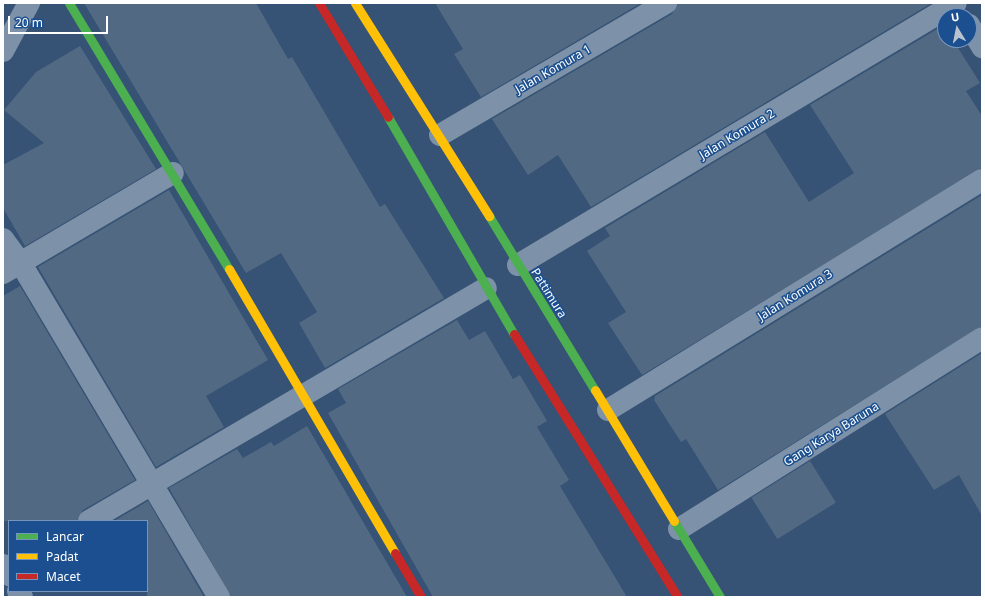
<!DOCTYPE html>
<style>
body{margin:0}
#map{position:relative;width:985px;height:600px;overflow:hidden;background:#365274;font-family:"Noto Sans",sans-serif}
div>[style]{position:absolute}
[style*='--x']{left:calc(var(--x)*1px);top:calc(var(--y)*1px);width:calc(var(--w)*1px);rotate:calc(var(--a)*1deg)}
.building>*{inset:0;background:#526984;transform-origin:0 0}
.street>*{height:22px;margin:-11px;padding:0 11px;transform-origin:11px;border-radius:11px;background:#7d92a8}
.fast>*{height:9px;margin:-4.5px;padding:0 4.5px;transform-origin:4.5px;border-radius:4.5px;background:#4caf50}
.slow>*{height:9px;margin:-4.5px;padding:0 4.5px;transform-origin:4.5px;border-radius:4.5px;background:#ffc107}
.jam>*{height:9px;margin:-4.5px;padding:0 4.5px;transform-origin:4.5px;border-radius:4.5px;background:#c62828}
span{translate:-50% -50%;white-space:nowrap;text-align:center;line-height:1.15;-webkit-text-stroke:3px #1b4f8f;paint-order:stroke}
.street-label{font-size:12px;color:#fff}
.frame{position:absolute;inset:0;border:4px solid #fff;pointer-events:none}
.legend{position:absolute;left:8px;top:520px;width:140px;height:72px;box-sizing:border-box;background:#1b4f8f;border:1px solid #7695bc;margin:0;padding:5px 7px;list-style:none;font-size:12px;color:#fff}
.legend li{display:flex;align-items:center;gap:8px;height:20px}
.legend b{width:20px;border:1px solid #7695bc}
.north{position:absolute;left:937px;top:8px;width:40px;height:40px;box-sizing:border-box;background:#1b4f8f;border:1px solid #7695bc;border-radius:50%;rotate:350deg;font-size:11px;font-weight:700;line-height:16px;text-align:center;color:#fff}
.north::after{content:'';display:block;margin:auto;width:14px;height:18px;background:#b9c2ce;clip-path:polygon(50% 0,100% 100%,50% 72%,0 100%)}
.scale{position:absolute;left:8px;top:16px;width:100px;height:18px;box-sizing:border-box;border:2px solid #fff;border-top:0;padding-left:5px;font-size:12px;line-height:14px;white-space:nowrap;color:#fff;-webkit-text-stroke:3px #1b4f8f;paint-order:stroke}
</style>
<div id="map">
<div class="building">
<i style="clip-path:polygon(84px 3px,256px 3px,288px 59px,292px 57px,380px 207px,385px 204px,444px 298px,325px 368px,299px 323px,317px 312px,281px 253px,246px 273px)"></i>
<i style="clip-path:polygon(435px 3px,641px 3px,481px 97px,454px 54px,463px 49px)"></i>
<i style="clip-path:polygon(678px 3px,930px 3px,930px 4px,591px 207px,558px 155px,528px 175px,492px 119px,672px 14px)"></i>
<i style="clip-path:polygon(944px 25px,945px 40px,953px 40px,980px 83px,966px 91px,982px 116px,982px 168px,642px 375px,608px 323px,626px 312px,587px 251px,610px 236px,605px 228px,765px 132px,809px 202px,854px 173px,810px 105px)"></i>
<i style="clip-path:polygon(80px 46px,156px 169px,25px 246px,3px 208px,3px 165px,44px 143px,4px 110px,36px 72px)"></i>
<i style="clip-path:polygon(169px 190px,268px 360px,206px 396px,224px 427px,156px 467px,38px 267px)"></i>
<i style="clip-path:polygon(982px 195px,982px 326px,718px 490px,686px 439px,681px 442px,654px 400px,655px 396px)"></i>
<i style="clip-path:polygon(20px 286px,135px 480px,83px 510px,77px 521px,3px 521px,3px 296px)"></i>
<i style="clip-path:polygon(457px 320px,469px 340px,485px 331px,513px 379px,520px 375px,547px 421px,537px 427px,569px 480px,560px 486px,627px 597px,433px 597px,328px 413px,346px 403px,338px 389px)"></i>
<i style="clip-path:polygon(982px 353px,982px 516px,959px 475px,934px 490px,885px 414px)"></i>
<i style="clip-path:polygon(307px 426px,407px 597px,231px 597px,169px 488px,237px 449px,243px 458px,271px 442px,274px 446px)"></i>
<i style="left:810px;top:461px;width:49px;height:69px;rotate:58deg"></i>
<i style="clip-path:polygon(148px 501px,204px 597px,147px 597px,147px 521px,114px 521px)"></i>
</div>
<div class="street">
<i style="--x:969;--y:25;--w:26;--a:59"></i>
<i style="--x:3;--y:51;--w:55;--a:-61.6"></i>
<i style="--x:440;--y:135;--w:262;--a:-30.3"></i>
<i style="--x:3;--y:239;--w:29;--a:54"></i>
<i style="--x:20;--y:262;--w:390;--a:59.3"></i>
<i style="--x:518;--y:265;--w:510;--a:-30.89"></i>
<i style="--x:3;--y:273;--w:197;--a:-30.5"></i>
<i style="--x:608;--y:410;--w:439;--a:-31.6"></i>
<i style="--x:89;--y:521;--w:460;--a:-30.4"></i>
<i style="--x:679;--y:529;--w:358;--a:-32.2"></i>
<i style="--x:3;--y:565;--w:12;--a:59"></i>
<i style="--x:18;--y:591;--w:7;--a:56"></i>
</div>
<div class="fast">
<i style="--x:69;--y:3;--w:310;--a:59"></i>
<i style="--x:388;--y:117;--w:251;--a:59.9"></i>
<i style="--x:489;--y:216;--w:204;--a:58.7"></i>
<i style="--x:674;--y:521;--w:89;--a:58.8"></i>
</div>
<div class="slow">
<i style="--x:355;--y:3;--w:252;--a:57.8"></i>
<i style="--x:229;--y:269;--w:329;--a:59.7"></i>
<i style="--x:595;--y:390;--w:153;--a:58.9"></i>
</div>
<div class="jam">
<i style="--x:319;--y:3;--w:133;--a:58.8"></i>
<i style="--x:514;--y:334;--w:310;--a:58.1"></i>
<i style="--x:395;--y:553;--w:51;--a:59.4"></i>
</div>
<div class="street-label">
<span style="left:553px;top:69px;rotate:-30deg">Jalan Komura 1</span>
<span style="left:737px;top:134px;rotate:-31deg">Jalan Komura 2</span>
<span style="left:549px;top:293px;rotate:58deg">Pattimura</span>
<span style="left:795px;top:295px;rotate:-32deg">Jalan Komura 3</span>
<span style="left:831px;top:434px;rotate:-32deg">Gang Karya Baruna</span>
</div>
<div class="frame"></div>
<ul class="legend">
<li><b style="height:5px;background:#4caf50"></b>Lancar</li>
<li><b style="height:5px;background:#ffc107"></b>Padat</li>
<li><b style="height:5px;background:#c62828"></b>Macet</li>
</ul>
<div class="north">U</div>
<div class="scale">20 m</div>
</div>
